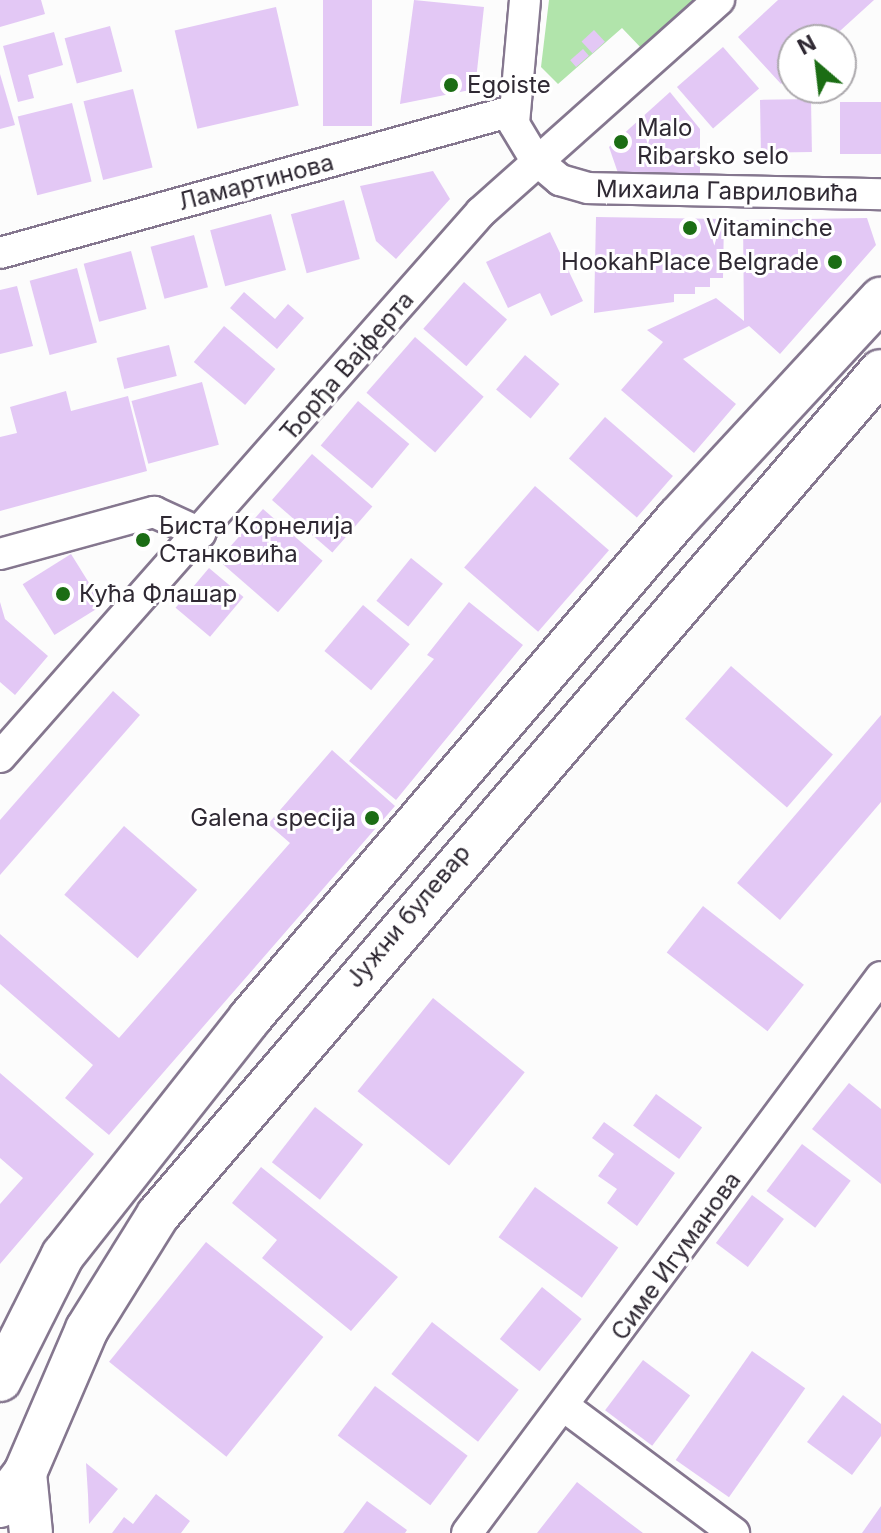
<!DOCTYPE html>
<meta charset="utf-8">
<style>
body{margin:0}
#map{position:relative;width:881px;height:1533px;overflow:hidden;background:#fcfcfc;font-family:Inter,sans-serif}
div>[style]{position:absolute}
[style*='--x']{left:calc(var(--x)*1px);top:calc(var(--y)*1px);width:calc(var(--w)*1px);rotate:calc(var(--a)*1deg)}
.green>*{inset:0;background:#b1e4ab}
.building>*{inset:0;background:#e3c8f5;transform-origin:0 0}
.roads{filter:drop-shadow(2px 0 #85778f) drop-shadow(-2px 0 #85778f) drop-shadow(0 2px #85778f) drop-shadow(0 -2px #85778f)}
.street>*{height:30px;margin:-15px;padding:0 15px;transform-origin:15px;border-radius:15px;background:#fff}
.secondary>*{height:42px;margin:-21px;padding:0 21px;transform-origin:21px;border-radius:21px;background:#fff}
.dots>*{width:22px;height:22px;translate:-50% -50%;box-sizing:border-box;border:4px solid #fff;border-radius:50%}
span{translate:-50% -50%;white-space:nowrap;text-align:center;line-height:1.15;-webkit-text-stroke:6px #fff;paint-order:stroke}
.poi-label{font-size:24px;color:#2f2933}
.left{translate:0 -50%;text-align:left}
.right{translate:-100% -50%;text-align:right}
.street-label{font-size:24px;color:#2f2933}
.north{position:absolute;left:777px;top:24px;width:80px;height:80px;box-sizing:border-box;background:#fff;border:2px solid #aca9ad;border-radius:50%;rotate:332deg;font-size:22px;font-weight:700;line-height:32px;text-align:center;color:#2f2933}
.north::after{content:'';display:block;margin:auto;width:28px;height:36px;background:#1b6d14;clip-path:polygon(50% 0,100% 100%,50% 72%,0 100%)}
</style>
<div id="map">
<div class="green">
<i style="clip-path:polygon(549px 0,702px 0,644px 51px,622px 28px,558px 84px,541px 67px)"></i>
</div>
<div class="building">
<i style="clip-path:polygon(0 0,41px 0,45px 14px,0 27px)"></i>
<i style="left:323px;top:0;width:49px;height:126px"></i>
<i style="clip-path:polygon(414px 0,484px 7px,475px 89px,400px 104px)"></i>
<i style="clip-path:polygon(778px 0,874px 0,830px 40px,793px 40px,793px 74px,781px 84px,738px 37px)"></i>
<i style="left:276px;top:7px;width:101px;height:104px;rotate:77deg"></i>
<i style="left:110px;top:26px;width:47px;height:47px;rotate:75deg"></i>
<i style="left:594px;top:30px;width:16px;height:17px;rotate:47deg"></i>
<i style="clip-path:polygon(54px 32px,63px 65px,28px 75px,34px 98px,18px 102px,3px 46px)"></i>
<i style="left:723px;top:47px;width:55px;height:61px;rotate:49deg"></i>
<i style="left:583px;top:49px;width:9px;height:17px;rotate:49deg"></i>
<i style="clip-path:polygon(0 74px,15px 125px,0 129px)"></i>
<i style="left:133px;top:89px;width:81px;height:51px;rotate:76deg"></i>
<i style="clip-path:polygon(670px 92px,700px 129px,700px 173px,618px 173px,609px 147px)"></i>
<i style="left:811px;top:99px;width:53px;height:51px;rotate:89deg"></i>
<i style="left:840px;top:102px;width:41px;height:52px"></i>
<i style="left:72px;top:103px;width:81px;height:56px;rotate:76deg"></i>
<i style="clip-path:polygon(433px 171px,450px 199px,396px 259px,376px 241px,360px 186px)"></i>
<i style="left:344px;top:200px;width:61px;height:55px;rotate:75deg"></i>
<i style="left:271px;top:214px;width:58px;height:63px;rotate:75deg"></i>
<i style="clip-path:polygon(596px 217px,724px 219px,723px 278px,710px 278px,710px 287px,695px 287px,695px 294px,674px 294px,674px 302px,594px 313px)"></i>
<i style="clip-path:polygon(867px 218px,876px 245px,780px 354px,749px 326px,683px 359px,736px 404px,694px 453px,621px 390px,663px 342px,647px 330px,716px 298px,744px 321px,743px 220px)"></i>
<i style="clip-path:polygon(550px 232px,583px 301px,551px 316px,540px 293px,508px 308px,486px 262px)"></i>
<i style="left:194px;top:235px;width:54px;height:45px;rotate:75deg"></i>
<i style="left:131px;top:251px;width:60px;height:49px;rotate:75deg"></i>
<i style="left:77px;top:268px;width:77px;height:49px;rotate:75deg"></i>
<i style="left:464px;top:282px;width:57px;height:62px;rotate:41deg"></i>
<i style="clip-path:polygon(17px 286px,33px 346px,0 354px,0 290px)"></i>
<i style="clip-path:polygon(244px 292px,275px 319px,288px 304px,304px 318px,277px 349px,230px 308px)"></i>
<i style="left:224px;top:326px;width:67px;height:47px;rotate:40deg"></i>
<i style="left:415px;top:337px;width:91px;height:74px;rotate:41deg"></i>
<i style="left:169px;top:345px;width:32px;height:54px;rotate:76deg"></i>
<i style="left:525px;top:355px;width:45px;height:45px;rotate:40deg"></i>
<i style="left:202px;top:382px;width:65px;height:73px;rotate:75deg"></i>
<i style="clip-path:polygon(66px 391px,71px 411px,128px 396px,147px 471px,0 511px,0 437px,17px 433px,10px 407px)"></i>
<i style="left:358px;top:401px;width:67px;height:58px;rotate:40deg"></i>
<i style="left:605px;top:417px;width:90px;height:55px;rotate:41deg"></i>
<i style="left:312px;top:454px;width:80px;height:61px;rotate:41deg"></i>
<i style="left:535px;top:486px;width:98px;height:108px;rotate:41deg"></i>
<i style="left:263px;top:509px;width:79px;height:68px;rotate:41deg"></i>
<i style="left:71px;top:554px;width:60px;height:57px;rotate:58deg"></i>
<i style="left:411px;top:558px;width:41px;height:55px;rotate:39deg"></i>
<i style="left:209px;top:568px;width:45px;height:52px;rotate:40deg"></i>
<i style="clip-path:polygon(0 602px,5px 619px,48px 656px,15px 695px,0 682px)"></i>
<i style="clip-path:polygon(469px 602px,523px 645px,396px 800px,349px 761px,434px 659px,427px 655px)"></i>
<i style="left:363px;top:605px;width:61px;height:60px;rotate:40deg"></i>
<i style="left:731px;top:666px;width:135px;height:70px;rotate:41deg"></i>
<i style="clip-path:polygon(113px 691px,140px 715px,0 875px,0 820px)"></i>
<i style="clip-path:polygon(881px 715px,881px 802px,780px 920px,737px 883px)"></i>
<i style="clip-path:polygon(332px 750px,395px 806px,109px 1135px,65px 1098px,93px 1065px,0 984px,0 934px,119px 1038px,290px 843px,268px 824px)"></i>
<i style="left:124px;top:826px;width:97px;height:91px;rotate:41deg"></i>
<i style="left:703px;top:906px;width:128px;height:59px;rotate:38deg"></i>
<i style="left:433px;top:998px;width:118px;height:120px;rotate:39deg"></i>
<i style="clip-path:polygon(0 1073px,94px 1154px,0 1264px,0 1204px,23px 1178px,0 1158px)"></i>
<i style="clip-path:polygon(849px 1083px,881px 1109px,881px 1184px,812px 1129px)"></i>
<i style="left:656px;top:1094px;width:57px;height:39px;rotate:36deg"></i>
<i style="left:315px;top:1107px;width:61px;height:70px;rotate:38deg"></i>
<i style="clip-path:polygon(604px 1122px,675px 1173px,637px 1226px,607px 1203px,617px 1189px,598px 1176px,614px 1154px,592px 1138px)"></i>
<i style="left:802px;top:1144px;width:61px;height:59px;rotate:37deg"></i>
<i style="clip-path:polygon(261px 1167px,398px 1277px,351px 1331px,262px 1258px,277px 1240px,232px 1203px)"></i>
<i style="left:535px;top:1187px;width:103px;height:62px;rotate:36deg"></i>
<i style="left:752px;top:1195px;width:40px;height:60px;rotate:37deg"></i>
<i style="left:206px;top:1242px;width:151px;height:154px;rotate:39deg"></i>
<i style="left:542px;top:1287px;width:51px;height:67px;rotate:39deg"></i>
<i style="left:432px;top:1322px;width:110px;height:66px;rotate:38deg"></i>
<i style="left:752px;top:1351px;width:65px;height:133px;rotate:35deg"></i>
<i style="left:643px;top:1360px;width:59px;height:63px;rotate:37deg"></i>
<i style="left:375px;top:1386px;width:116px;height:62px;rotate:37deg"></i>
<i style="clip-path:polygon(843px 1395px,881px 1424px,881px 1436px,852px 1475px,807px 1442px)"></i>
<i style="clip-path:polygon(86px 1463px,118px 1489px,89px 1524px,88px 1495px)"></i>
<i style="clip-path:polygon(577px 1482px,627px 1521px,643px 1533px,537px 1533px)"></i>
<i style="clip-path:polygon(156px 1494px,190px 1521px,181px 1533px,112px 1533px,124px 1517px,133px 1524px)"></i>
<i style="clip-path:polygon(367px 1501px,407px 1530px,405px 1533px,343px 1533px)"></i>
<i style="clip-path:polygon(881px 1506px,881px 1533px,862px 1533px)"></i>
</div>
<div class="roads">
<div class="street">
<i style="--x:525;--y:0;--w:124;--a:95.1"></i>
<i style="--x:514;--y:124;--w:41;--a:59"></i>
<i style="--x:535;--y:159;--w:33;--a:40"></i>
<i style="--x:560;--y:180;--w:29;--a:16"></i>
<i style="--x:588;--y:188;--w:293;--a:1.2"></i>
<i style="--x:0;--y:253;--w:531;--a:-15.5"></i>
<i style="--x:0;--y:554;--w:160;--a:-15.3"></i>
<i style="--x:154;--y:512;--w:51;--a:24.5"></i>
<i style="--x:0;--y:757;--w:727;--a:-48.57"></i>
<i style="--x:481;--y:212;--w:319;--a:-41.7"></i>
<i style="--x:565;--y:1407;--w:211;--a:36.7"></i>
<i style="--x:467;--y:1533;--w:693;--a:-53.33"></i>
</div>
<div class="secondary">
<i style="--x:0;--y:1380;--w:140;--a:-63.3"></i>
<i style="--x:63;--y:1255;--w:302;--a:-51.7"></i>
<i style="--x:250;--y:1018;--w:658;--a:-49.44"></i>
<i style="--x:678;--y:518;--w:299;--a:-47.2"></i>
<i style="--x:25;--y:1473;--w:60;--a:84.3"></i>
<i style="--x:0;--y:1506;--w:41;--a:-52.9"></i>
<i style="--x:25;--y:1473;--w:157;--a:-66.7"></i>
<i style="--x:87;--y:1329;--w:134;--a:-58.1"></i>
<i style="--x:158;--y:1215;--w:1111;--a:-49.42"></i>
</div>
</div>
<div class="dots">
<i style="left:451px;top:85px;background:#1b6d14"></i>
<i style="left:621px;top:142px;background:#1b6d14"></i>
<i style="left:690px;top:228px;background:#1b6d14"></i>
<i style="left:835px;top:262px;background:#1b6d14"></i>
<i style="left:143px;top:540px;background:#1b6d14"></i>
<i style="left:63px;top:594px;background:#1b6d14"></i>
<i style="left:372px;top:818px;background:#1b6d14"></i>
</div>
<div class="poi-label">
<span class="left" style="left:467px;top:85px">Egoiste</span>
<span class="left" style="left:637px;top:142px">Malo<br>Ribarsko selo</span>
<span class="left" style="left:706px;top:228px">Vitaminche</span>
<span class="right" style="left:819px;top:262px">HookahPlace Belgrade</span>
<span class="left" style="left:159px;top:540px">Биста Корнелија<br>Станковића</span>
<span class="left" style="left:79px;top:594px">Кућа Флашар</span>
<span class="right" style="left:356px;top:818px">Galena specija</span>
</div>
<div class="street-label">
<span style="left:256px;top:182px;rotate:-15deg">Ламартинова</span>
<span style="left:727px;top:191px;rotate:1deg">Михаила Гавриловића</span>
<span style="left:347px;top:366px;rotate:-49deg">Ђорђа Вајферта</span>
<span style="left:408px;top:916px;rotate:-50deg">Јужни булевар</span>
<span style="left:676px;top:1256px;rotate:-54deg">Симе Игуманова</span>
</div>
<div class="north">N</div>
</div>
